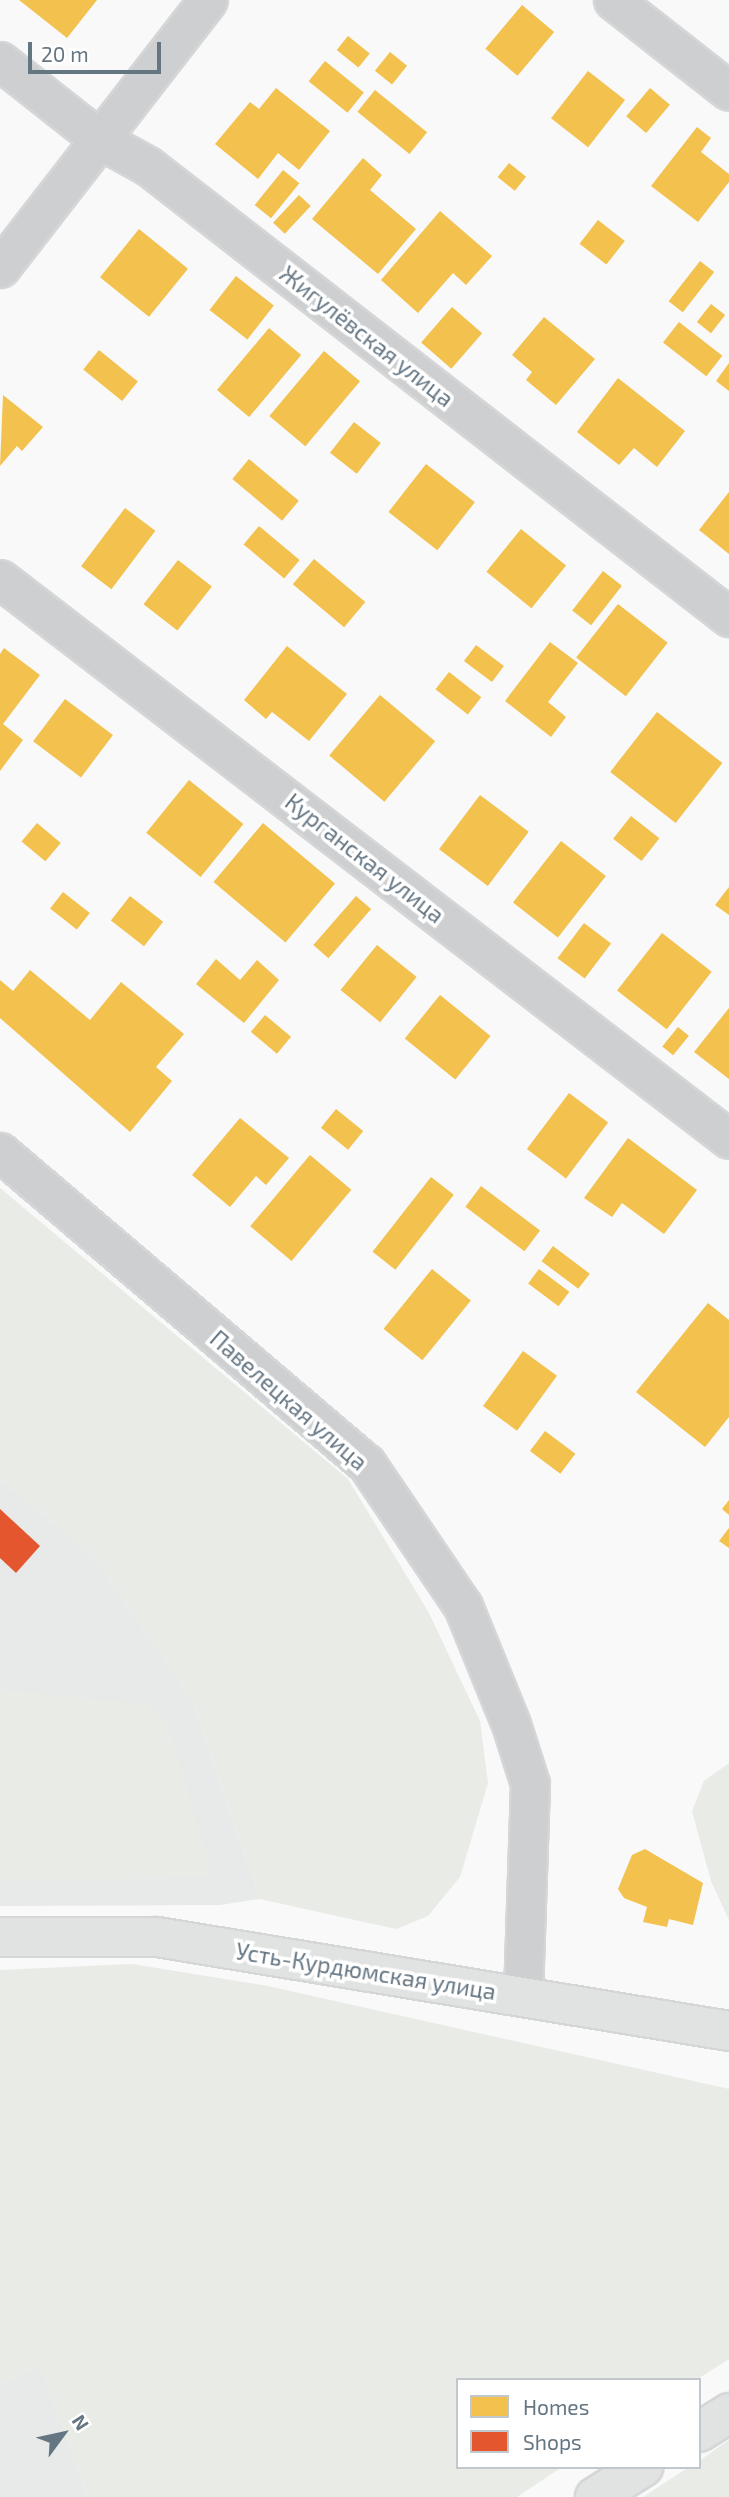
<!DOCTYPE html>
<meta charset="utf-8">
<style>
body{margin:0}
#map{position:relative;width:729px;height:2497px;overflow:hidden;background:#f9f9f9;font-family:"Exo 2",sans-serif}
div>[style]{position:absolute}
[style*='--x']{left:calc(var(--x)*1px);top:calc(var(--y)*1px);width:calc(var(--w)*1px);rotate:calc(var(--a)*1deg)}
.built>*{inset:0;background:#e8e9e9}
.green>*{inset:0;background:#e8ebe6}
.homes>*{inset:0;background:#f2c14e;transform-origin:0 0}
.shops>*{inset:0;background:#e4572e}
.roads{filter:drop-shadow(2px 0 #d5d6d7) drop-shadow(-2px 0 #d5d6d7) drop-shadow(0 2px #d5d6d7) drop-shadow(0 -2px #d5d6d7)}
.minor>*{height:37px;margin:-18.5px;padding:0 18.5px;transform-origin:18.5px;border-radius:18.5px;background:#cecfd0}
.secondary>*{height:38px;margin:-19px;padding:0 19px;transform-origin:19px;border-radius:19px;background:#e1e2e2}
.primary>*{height:38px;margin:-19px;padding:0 19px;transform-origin:19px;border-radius:19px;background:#e1e2e2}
span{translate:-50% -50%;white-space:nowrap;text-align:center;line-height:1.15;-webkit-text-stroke:7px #fff;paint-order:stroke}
.street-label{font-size:23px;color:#657683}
.legend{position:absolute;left:456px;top:2378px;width:245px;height:91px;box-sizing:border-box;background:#fff;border:2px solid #c1c8cd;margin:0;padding:9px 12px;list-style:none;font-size:21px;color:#657683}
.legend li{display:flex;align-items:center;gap:14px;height:35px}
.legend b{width:35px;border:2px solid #c1c8cd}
.north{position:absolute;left:28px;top:2399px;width:70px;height:70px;-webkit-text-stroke:5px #fff;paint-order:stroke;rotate:57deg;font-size:19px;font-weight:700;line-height:28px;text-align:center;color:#657683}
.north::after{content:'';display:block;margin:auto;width:24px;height:32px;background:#657683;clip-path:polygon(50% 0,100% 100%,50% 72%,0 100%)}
.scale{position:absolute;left:28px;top:42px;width:133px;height:32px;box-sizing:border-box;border:4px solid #657683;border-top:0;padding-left:9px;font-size:21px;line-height:24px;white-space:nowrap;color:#657683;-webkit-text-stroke:5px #fff;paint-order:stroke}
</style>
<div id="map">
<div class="built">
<i style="clip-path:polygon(0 1479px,92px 1555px,191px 1698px,260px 1899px,220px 1905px,0 1906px)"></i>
<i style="clip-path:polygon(40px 2367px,88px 2497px,0 2497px,0 2384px)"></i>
</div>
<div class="green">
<i style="clip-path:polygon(0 1188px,348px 1479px,429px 1613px,480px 1721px,488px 1783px,460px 1877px,428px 1916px,396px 1929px,260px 1899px,191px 1698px,92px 1555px,0 1479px)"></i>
<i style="clip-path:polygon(0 1689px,151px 1705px,168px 1723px,213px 1877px,0 1881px)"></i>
<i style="clip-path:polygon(729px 1763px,729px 1920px,711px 1881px,692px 1811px,704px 1781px)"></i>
<i style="clip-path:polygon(132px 1964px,268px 1986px,729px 2089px,729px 2359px,696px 2380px,458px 2380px,458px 2467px,562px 2467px,517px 2497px,88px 2497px,40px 2368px,0 2384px,0 1970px)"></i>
<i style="clip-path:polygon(729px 2440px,729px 2497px,643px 2497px,689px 2467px,699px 2467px,699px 2461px)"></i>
</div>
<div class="homes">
<i style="clip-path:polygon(19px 0,97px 0,67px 38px)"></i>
<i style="left:522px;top:5px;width:42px;height:57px;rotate:40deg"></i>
<i style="left:348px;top:36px;width:28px;height:18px;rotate:39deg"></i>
<i style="left:390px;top:52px;width:22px;height:24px;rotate:39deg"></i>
<i style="left:325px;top:61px;width:50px;height:26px;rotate:39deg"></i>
<i style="left:588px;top:71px;width:47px;height:60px;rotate:38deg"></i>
<i style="clip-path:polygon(276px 88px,330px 131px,299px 170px,278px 153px,258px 179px,215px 144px,250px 102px,259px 109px)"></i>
<i style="left:650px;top:88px;width:26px;height:37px;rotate:40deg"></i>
<i style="left:375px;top:90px;width:67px;height:28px;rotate:39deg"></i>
<i style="clip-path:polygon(697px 127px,711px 138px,701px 152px,729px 174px,729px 182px,698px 222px,651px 186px)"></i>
<i style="clip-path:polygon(363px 158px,382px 175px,370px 190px,416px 229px,378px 274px,312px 219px)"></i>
<i style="left:509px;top:163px;width:22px;height:18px;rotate:39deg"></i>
<i style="left:283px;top:170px;width:21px;height:45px;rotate:39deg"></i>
<i style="left:299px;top:195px;width:16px;height:38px;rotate:43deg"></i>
<i style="clip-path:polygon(440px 211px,492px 256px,466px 285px,453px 273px,418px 313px,381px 280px)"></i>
<i style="left:598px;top:220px;width:34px;height:30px;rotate:38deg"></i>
<i style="left:139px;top:229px;width:63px;height:62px;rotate:39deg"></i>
<i style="left:700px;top:261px;width:18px;height:51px;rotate:38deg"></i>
<i style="left:236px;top:276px;width:48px;height:43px;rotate:38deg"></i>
<i style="left:711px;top:304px;width:18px;height:23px;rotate:38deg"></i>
<i style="left:452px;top:307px;width:40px;height:47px;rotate:41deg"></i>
<i style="clip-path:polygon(544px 317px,595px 359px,556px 405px,526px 380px,532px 372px,512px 355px)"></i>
<i style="left:679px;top:322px;width:55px;height:26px;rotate:38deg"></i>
<i style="left:269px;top:328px;width:42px;height:81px;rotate:40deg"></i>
<i style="left:99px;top:350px;width:50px;height:25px;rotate:39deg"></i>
<i style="left:324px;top:351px;width:47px;height:85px;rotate:40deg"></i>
<i style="clip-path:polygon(729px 363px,729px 391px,716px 381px)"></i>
<i style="clip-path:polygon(618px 378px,685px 431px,657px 467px,634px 448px,619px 465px,577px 432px)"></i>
<i style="clip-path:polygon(3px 395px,43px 427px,22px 451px,17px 446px,0 466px)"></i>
<i style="left:354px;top:422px;width:34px;height:39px;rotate:38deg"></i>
<i style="left:249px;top:459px;width:65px;height:26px;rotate:40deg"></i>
<i style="left:426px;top:464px;width:62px;height:61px;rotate:38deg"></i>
<i style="clip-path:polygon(729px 492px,729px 554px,699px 530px)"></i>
<i style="left:125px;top:508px;width:38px;height:73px;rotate:37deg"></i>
<i style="left:259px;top:526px;width:53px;height:24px;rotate:40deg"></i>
<i style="left:521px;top:529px;width:58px;height:55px;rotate:39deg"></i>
<i style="left:314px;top:559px;width:67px;height:33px;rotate:40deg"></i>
<i style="left:178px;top:560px;width:43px;height:56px;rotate:38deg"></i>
<i style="left:603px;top:571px;width:24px;height:50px;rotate:38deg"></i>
<i style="left:618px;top:604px;width:63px;height:68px;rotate:38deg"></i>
<i style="clip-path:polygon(550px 642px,578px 663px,548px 702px,566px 717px,551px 737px,505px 701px)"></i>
<i style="left:476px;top:645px;width:35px;height:20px;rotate:37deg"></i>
<i style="clip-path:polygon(287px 646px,347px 694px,309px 741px,272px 712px,266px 719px,244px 700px)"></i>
<i style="clip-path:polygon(4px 648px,40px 675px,3px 724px,23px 740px,0 771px,0 654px)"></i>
<i style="left:449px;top:672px;width:41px;height:22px;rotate:38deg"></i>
<i style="left:380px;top:695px;width:72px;height:79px;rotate:40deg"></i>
<i style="left:65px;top:699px;width:60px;height:53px;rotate:37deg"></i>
<i style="left:657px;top:712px;width:83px;height:76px;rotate:38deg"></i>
<i style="left:189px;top:780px;width:70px;height:68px;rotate:39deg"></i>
<i style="left:480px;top:795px;width:61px;height:68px;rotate:37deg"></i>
<i style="left:631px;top:816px;width:36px;height:29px;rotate:38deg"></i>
<i style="left:37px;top:823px;width:31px;height:24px;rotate:40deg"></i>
<i style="left:263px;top:823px;width:94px;height:77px;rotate:40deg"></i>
<i style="left:561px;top:841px;width:57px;height:78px;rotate:38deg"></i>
<i style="clip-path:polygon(729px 887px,729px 915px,715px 905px)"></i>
<i style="left:63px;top:892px;width:34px;height:21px;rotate:38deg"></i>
<i style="left:130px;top:896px;width:42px;height:31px;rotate:38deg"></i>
<i style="left:356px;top:896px;width:20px;height:65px;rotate:41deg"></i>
<i style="left:584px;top:923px;width:34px;height:44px;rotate:37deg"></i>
<i style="left:662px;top:933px;width:63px;height:73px;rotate:38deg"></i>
<i style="left:377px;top:945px;width:51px;height:58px;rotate:39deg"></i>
<i style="clip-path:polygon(216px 959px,240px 980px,257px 960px,279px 980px,244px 1023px,196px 984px)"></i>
<i style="clip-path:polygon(30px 970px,90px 1020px,121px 982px,184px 1034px,156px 1067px,172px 1081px,130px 1132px,0 1018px,0 980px,13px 991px)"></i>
<i style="left:440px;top:995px;width:65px;height:56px;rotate:39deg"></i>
<i style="clip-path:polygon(729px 1008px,729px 1079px,694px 1052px)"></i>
<i style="left:265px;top:1015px;width:34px;height:22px;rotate:40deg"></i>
<i style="left:678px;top:1027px;width:14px;height:25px;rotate:39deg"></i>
<i style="left:569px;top:1093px;width:49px;height:70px;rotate:37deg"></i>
<i style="left:336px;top:1109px;width:35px;height:24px;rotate:39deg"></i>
<i style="clip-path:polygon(240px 1118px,289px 1158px,266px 1185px,256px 1176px,230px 1207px,192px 1175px)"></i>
<i style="clip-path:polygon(628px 1138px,697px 1190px,664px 1234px,622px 1203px,612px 1217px,584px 1198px)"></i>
<i style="left:310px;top:1155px;width:54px;height:93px;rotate:40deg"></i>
<i style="left:431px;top:1177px;width:29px;height:95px;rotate:38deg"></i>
<i style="left:481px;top:1186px;width:74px;height:26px;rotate:37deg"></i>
<i style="left:553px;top:1246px;width:46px;height:19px;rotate:37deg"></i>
<i style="left:432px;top:1269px;width:50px;height:77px;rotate:39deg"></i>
<i style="left:539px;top:1269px;width:38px;height:18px;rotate:37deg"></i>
<i style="clip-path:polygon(708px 1303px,729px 1320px,729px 1417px,705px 1447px,636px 1392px)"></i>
<i style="left:523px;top:1351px;width:42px;height:68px;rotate:36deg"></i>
<i style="left:545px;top:1431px;width:38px;height:25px;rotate:37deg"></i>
<i style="clip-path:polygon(729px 1500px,729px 1515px,722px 1509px)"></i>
<i style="clip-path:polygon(729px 1528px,729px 1548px,719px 1541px)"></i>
<i style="clip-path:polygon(645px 1849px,703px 1883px,693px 1925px,669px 1919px,667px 1927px,643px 1922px,647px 1907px,624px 1898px,618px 1889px,632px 1855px)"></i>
</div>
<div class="shops">
<i style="clip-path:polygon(0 1509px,40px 1546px,16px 1573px,0 1558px)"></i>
</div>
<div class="roads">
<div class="minor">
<i style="--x:613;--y:0;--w:147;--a:38.1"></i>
<i style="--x:0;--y:61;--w:126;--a:38.2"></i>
<i style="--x:99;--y:139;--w:56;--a:28.9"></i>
<i style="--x:148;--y:166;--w:736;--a:37.82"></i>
<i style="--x:0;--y:268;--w:339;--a:-52.2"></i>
<i style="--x:0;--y:579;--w:919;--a:37.53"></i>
<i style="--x:0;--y:1152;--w:480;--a:40.4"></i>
<i style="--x:366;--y:1463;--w:173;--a:55.9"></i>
<i style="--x:463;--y:1606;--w:127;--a:67.9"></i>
<i style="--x:511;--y:1724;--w:63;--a:72.4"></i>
<i style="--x:530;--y:1784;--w:212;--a:91.9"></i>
</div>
<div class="secondary">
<i style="--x:699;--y:2432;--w:36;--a:-32"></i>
<i style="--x:595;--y:2497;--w:57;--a:-32"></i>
</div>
<div class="primary">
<i style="--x:0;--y:1937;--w:157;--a:0"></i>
<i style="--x:157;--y:1937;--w:580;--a:9.33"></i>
</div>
</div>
<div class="street-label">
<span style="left:367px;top:336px;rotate:38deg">Жигулёвская улица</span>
<span style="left:365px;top:858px;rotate:38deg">Курганская улица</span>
<span style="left:289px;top:1400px;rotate:41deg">Павелецкая улица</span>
<span style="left:366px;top:1971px;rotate:9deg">Усть-Курдюмская улица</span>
</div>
<ul class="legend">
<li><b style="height:19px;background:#f2c14e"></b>Homes</li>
<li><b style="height:19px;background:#e4572e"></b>Shops</li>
</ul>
<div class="north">N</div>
<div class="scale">20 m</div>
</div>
